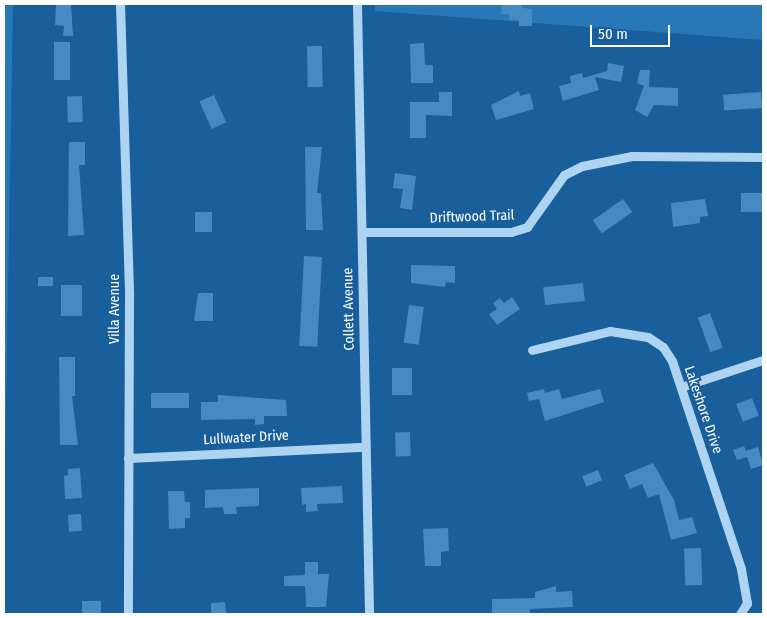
<!DOCTYPE html>
<style>
body{margin:0}
#map{position:relative;width:767px;height:618px;overflow:hidden;background:#185f9b;font-family:"Fira Sans Condensed",sans-serif}
div>[style]{position:absolute}
[style*='--x']{left:calc(var(--x)*1px);top:calc(var(--y)*1px);width:calc(var(--w)*1px);rotate:calc(var(--a)*1deg)}
.green>*{inset:0;background:#2878b7}
.building>*{inset:0;background:#458ac3;transform-origin:0 0}
.minor>*{height:9px;margin:-4.5px;padding:0 4.5px;transform-origin:4.5px;border-radius:4.5px;background:#afd4f2}
span{translate:-50% -50%;white-space:nowrap;text-align:center;line-height:1.15;-webkit-text-stroke:4px #185f9b;paint-order:stroke}
.street-label{font-size:14px;color:#fff}
.frame{position:absolute;inset:0;border:5px solid #fff;pointer-events:none}
.scale{position:absolute;left:590px;top:25px;width:80px;height:22px;box-sizing:border-box;border:2px solid #fff;border-top:0;padding-left:6px;font-size:15px;line-height:18px;white-space:nowrap;color:#fff;-webkit-text-stroke:4px #185f9b;paint-order:stroke}
</style>
<div id="map">
<div class="green">
<i style="clip-path:polygon(4px 4px,13px 4px,4px 514px)"></i>
<i style="clip-path:polygon(375px 4px,763px 4px,763px 40px,375px 11px)"></i>
</div>
<div class="building">
<i style="clip-path:polygon(56px 4px,71px 4px,73px 36px,63px 36px,64px 26px,55px 25px)"></i>
<i style="clip-path:polygon(502px 4px,522px 4px,522px 8px,532px 9px,532px 26px,519px 26px,519px 20px,509px 20px,509px 14px,501px 14px)"></i>
<i style="left:70px;top:42px;width:38px;height:16px;rotate:90deg"></i>
<i style="clip-path:polygon(424px 43px,425px 65px,433px 65px,433px 83px,411px 83px,410px 44px)"></i>
<i style="left:322px;top:46px;width:41px;height:15px;rotate:89deg"></i>
<i style="clip-path:polygon(608px 63px,624px 66px,621px 82px,595px 77px,599px 90px,563px 101px,559px 86px,571px 83px,570px 76px,582px 73px,583px 78px,607px 71px)"></i>
<i style="clip-path:polygon(640px 70px,650px 70px,649px 87px,678px 88px,678px 106px,654px 105px,647px 117px,635px 110px,644px 86px,637px 83px)"></i>
<i style="clip-path:polygon(519px 91px,520px 96px,530px 93px,534px 109px,496px 120px,491px 105px)"></i>
<i style="clip-path:polygon(439px 92px,452px 92px,452px 116px,426px 115px,426px 138px,410px 138px,410px 102px,439px 102px)"></i>
<i style="left:761px;top:92px;width:16px;height:38px;rotate:86deg"></i>
<i style="left:214px;top:95px;width:30px;height:16px;rotate:66deg"></i>
<i style="left:82px;top:96px;width:26px;height:15px;rotate:88deg"></i>
<i style="clip-path:polygon(69px 142px,85px 142px,85px 165px,79px 165px,84px 235px,68px 236px)"></i>
<i style="clip-path:polygon(305px 147px,322px 147px,317px 193px,321px 193px,323px 230px,306px 230px)"></i>
<i style="clip-path:polygon(395px 173px,416px 176px,412px 210px,400px 208px,403px 189px,393px 188px)"></i>
<i style="left:763px;top:193px;width:19px;height:22px;rotate:90deg"></i>
<i style="left:623px;top:199px;width:16px;height:37px;rotate:55deg"></i>
<i style="clip-path:polygon(705px 199px,708px 216px,700px 217px,700px 223px,673px 227px,671px 203px)"></i>
<i style="left:195px;top:212px;width:17px;height:20px"></i>
<i style="left:304px;top:256px;width:18px;height:90px;rotate:3deg"></i>
<i style="clip-path:polygon(411px 265px,455px 266px,455px 283px,446px 282px,445px 287px,411px 283px)"></i>
<i style="left:38px;top:277px;width:15px;height:9px"></i>
<i style="left:583px;top:283px;width:18px;height:40px;rotate:84deg"></i>
<i style="left:61px;top:285px;width:21px;height:31px"></i>
<i style="clip-path:polygon(198px 293px,213px 293px,213px 321px,194px 321px)"></i>
<i style="clip-path:polygon(512px 297px,520px 309px,497px 325px,489px 314px,497px 309px,493px 303px,500px 298px,504px 303px)"></i>
<i style="left:409px;top:305px;width:15px;height:38px;rotate:8deg"></i>
<i style="left:710px;top:313px;width:37px;height:13px;rotate:70deg"></i>
<i style="clip-path:polygon(59px 357px,75px 357px,75px 396px,72px 396px,78px 445px,60px 445px)"></i>
<i style="left:392px;top:368px;width:20px;height:27px"></i>
<i style="clip-path:polygon(544px 389px,545px 393px,559px 389px,562px 399px,600px 389px,604px 402px,545px 421px,539px 399px,529px 401px,527px 393px)"></i>
<i style="left:189px;top:393px;width:15px;height:38px;rotate:90deg"></i>
<i style="clip-path:polygon(218px 395px,286px 400px,287px 416px,264px 416px,264px 424px,255px 425px,255px 419px,201px 420px,201px 402px,218px 402px)"></i>
<i style="left:752px;top:398px;width:19px;height:17px;rotate:69deg"></i>
<i style="left:410px;top:432px;width:24px;height:15px;rotate:88deg"></i>
<i style="clip-path:polygon(744px 446px,746px 451px,758px 447px,763px 465px,751px 469px,747px 457px,737px 460px,733px 450px)"></i>
<i style="clip-path:polygon(653px 463px,674px 500px,679px 520px,692px 517px,697px 533px,671px 540px,659px 494px,648px 498px,642px 484px,630px 489px,624px 475px)"></i>
<i style="clip-path:polygon(80px 468px,82px 498px,65px 499px,64px 476px,68px 475px,68px 469px)"></i>
<i style="left:598px;top:470px;width:11px;height:17px;rotate:68deg"></i>
<i style="clip-path:polygon(342px 486px,343px 503px,317px 504px,318px 511px,306px 512px,306px 504px,302px 505px,301px 488px)"></i>
<i style="clip-path:polygon(259px 488px,259px 506px,236px 507px,237px 514px,224px 514px,223px 507px,205px 508px,205px 490px)"></i>
<i style="clip-path:polygon(168px 491px,184px 491px,185px 502px,190px 502px,190px 518px,185px 518px,185px 528px,169px 529px)"></i>
<i style="left:81px;top:514px;width:17px;height:13px;rotate:87deg"></i>
<i style="clip-path:polygon(448px 528px,449px 551px,441px 552px,441px 566px,425px 566px,423px 529px)"></i>
<i style="left:701px;top:548px;width:37px;height:17px;rotate:88deg"></i>
<i style="clip-path:polygon(305px 562px,318px 562px,318px 574px,329px 574px,326px 607px,306px 607px,305px 586px,284px 586px,284px 576px,305px 575px)"></i>
<i style="clip-path:polygon(556px 586px,556px 592px,572px 591px,573px 607px,530px 609px,530px 614px,492px 614px,492px 599px,535px 598px,535px 592px)"></i>
<i style="left:82px;top:601px;width:19px;height:13px"></i>
<i style="clip-path:polygon(225px 602px,226px 614px,211px 614px,211px 603px)"></i>
</div>
<div class="minor">
<i style="--x:120;--y:4;--w:292;--a:88.2"></i>
<i style="--x:129;--y:296;--w:318;--a:90.2"></i>
<i style="--x:357;--y:4;--w:610;--a:88.87"></i>
<i style="--x:362;--y:232;--w:149;--a:0"></i>
<i style="--x:511;--y:232;--w:17;--a:-17"></i>
<i style="--x:527;--y:227;--w:64;--a:-54.6"></i>
<i style="--x:564;--y:175;--w:20;--a:-27"></i>
<i style="--x:582;--y:166;--w:51;--a:-11.3"></i>
<i style="--x:632;--y:156;--w:131;--a:0.4"></i>
<i style="--x:532;--y:350;--w:80;--a:-13.7"></i>
<i style="--x:610;--y:331;--w:38;--a:9"></i>
<i style="--x:648;--y:337;--w:18;--a:34"></i>
<i style="--x:663;--y:347;--w:17;--a:57"></i>
<i style="--x:672;--y:361;--w:219;--a:71.6"></i>
<i style="--x:741;--y:569;--w:35;--a:80"></i>
<i style="--x:747;--y:603;--w:13;--a:122"></i>
<i style="--x:681;--y:387;--w:86;--a:-18.2"></i>
<i style="--x:128;--y:458;--w:237;--a:-2.7"></i>
</div>
<div class="street-label">
<span style="left:472px;top:217px;rotate:-2deg">Driftwood Trail</span>
<span style="left:115px;top:309px;rotate:-90deg">Villa Avenue</span>
<span style="left:349px;top:309px;rotate:-91deg">Collett Avenue</span>
<span style="left:703px;top:410px;rotate:71deg">Lakeshore Drive</span>
<span style="left:246px;top:438px;rotate:-3deg">Lullwater Drive</span>
</div>
<div class="frame"></div>
<div class="scale">50 m</div>
</div>
